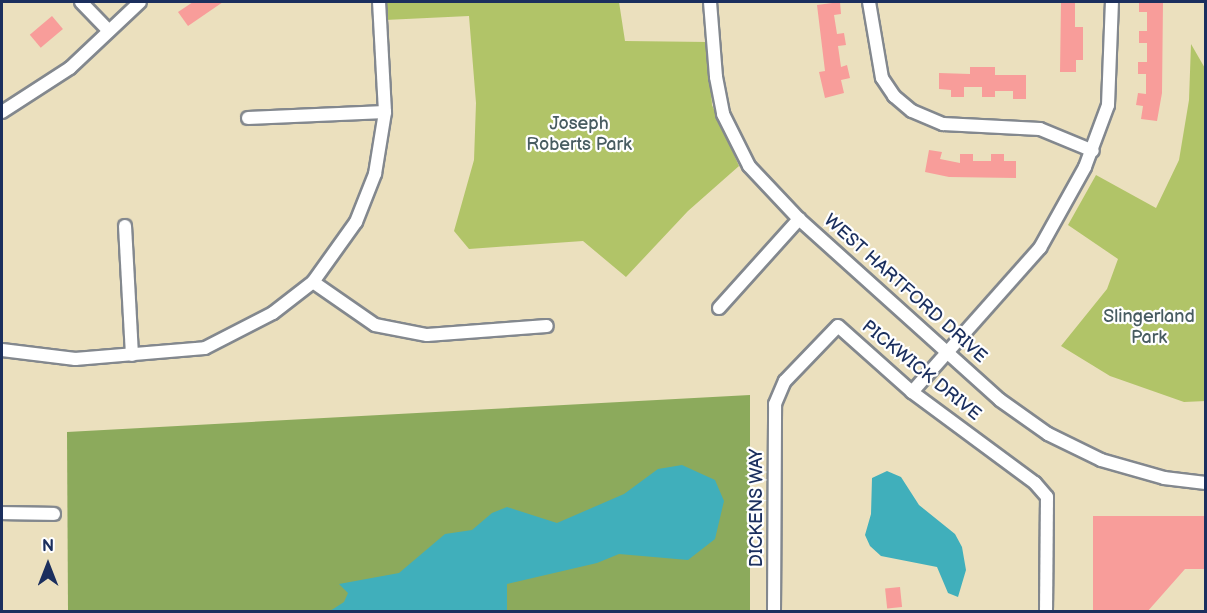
<!DOCTYPE html>
<style>
body{margin:0}
#map{position:relative;width:1207px;height:613px;overflow:hidden;background:#ebe0be;font-family:"Balsamiq Sans",sans-serif}
div>[style]{position:absolute}
[style*='--x']{left:calc(var(--x)*1px);top:calc(var(--y)*1px);width:calc(var(--w)*1px);rotate:calc(var(--a)*1deg)}
.green>*{inset:0;background:#b1c468}
.forest>*{inset:0;background:#8caa5c}
.water>*{inset:0;background:#40afbb}
.building>*{inset:0;background:#f89d9a;transform-origin:0 0}
.roads{filter:drop-shadow(2px 0 #83888e) drop-shadow(-2px 0 #83888e) drop-shadow(0 2px #83888e) drop-shadow(0 -2px #83888e)}
.minor>*{height:12px;margin:-6px;padding:0 6px;transform-origin:6px;border-radius:6px;background:#fff}
span{translate:-50% -50%;white-space:nowrap;text-align:center;line-height:1.15;-webkit-text-stroke:4.5px #fff;paint-order:stroke}
.park-label{font-size:18px;color:#485c61}
.street-label{font-size:18px;color:#1b2f5e}
.frame{position:absolute;inset:0;border:3px solid #1b2f5e;pointer-events:none}
.north{position:absolute;left:18px;top:535px;width:60px;height:60px;-webkit-text-stroke:4px #fff;paint-order:stroke;rotate:0deg;font-size:16px;font-weight:700;line-height:24px;text-align:center;color:#1b2f5e}
.north::after{content:'';display:block;margin:auto;width:21px;height:27px;background:#1b2f5e;clip-path:polygon(50% 0,100% 100%,50% 72%,0 100%)}
</style>
<div id="map">
<div class="green">
<i style="clip-path:polygon(381px 2px,619px 2px,625px 41px,708px 42px,712px 105px,739px 166px,688px 211px,626px 277px,583px 241px,469px 249px,454px 231px,474px 160px,476px 103px,469px 16px,385px 20px)"></i>
<i style="clip-path:polygon(1191px 44px,1206px 70px,1206px 401px,1184px 402px,1110px 376px,1061px 346px,1107px 289px,1118px 259px,1068px 225px,1096px 175px,1156px 208px,1179px 160px,1189px 100px)"></i>
</div>
<div class="forest">
<i style="clip-path:polygon(750px 395px,750px 611px,68px 611px,67px 432px)"></i>
</div>
<div class="water">
<i style="clip-path:polygon(682px 465px,715px 480px,724px 501px,715px 539px,688px 560px,619px 554px,597px 563px,507px 584px,507px 611px,330px 611px,344px 602px,348px 593px,339px 584px,399px 573px,445px 534px,472px 530px,492px 513px,507px 507px,557px 523px,624px 494px,658px 469px)"></i>
<i style="clip-path:polygon(887px 471px,901px 477px,919px 505px,955px 534px,962px 547px,966px 570px,958px 597px,948px 593px,937px 567px,881px 556px,870px 546px,865px 535px,871px 514px,872px 478px)"></i>
</div>
<div class="building">
<i style="clip-path:polygon(193px 2px,223px 2px,188px 26px,178px 12px)"></i>
<i style="clip-path:polygon(840px 2px,841px 14px,834px 15px,837px 34px,844px 33px,846px 45px,838px 46px,841px 67px,847px 65px,850px 78px,841px 80px,844px 93px,825px 98px,819px 72px,825px 71px,817px 5px)"></i>
<i style="clip-path:polygon(1061px 2px,1075px 2px,1075px 27px,1083px 27px,1083px 60px,1076px 60px,1076px 72px,1060px 72px)"></i>
<i style="clip-path:polygon(1139px 2px,1163px 2px,1162px 93px,1157px 121px,1141px 119px,1143px 106px,1136px 105px,1138px 93px,1146px 94px,1146px 74px,1138px 74px,1138px 62px,1147px 62px,1147px 43px,1139px 43px,1139px 31px,1147px 31px,1147px 12px,1139px 12px)"></i>
<i style="left:52px;top:16px;width:17px;height:29px;rotate:50deg"></i>
<i style="clip-path:polygon(970px 67px,995px 67px,995px 75px,1026px 75px,1026px 99px,1013px 99px,1013px 91px,995px 91px,995px 97px,982px 97px,982px 87px,964px 87px,964px 97px,951px 97px,951px 90px,939px 89px,939px 73px,970px 74px)"></i>
<i style="clip-path:polygon(929px 150px,942px 152px,940px 159px,960px 163px,960px 154px,973px 154px,973px 161px,991px 161px,991px 154px,1004px 154px,1004px 161px,1016px 161px,1016px 178px,949px 177px,925px 172px)"></i>
<i style="clip-path:polygon(1093px 516px,1206px 516px,1206px 569px,1185px 569px,1147px 612px,1093px 612px)"></i>
<i style="left:900px;top:587px;width:20px;height:15px;rotate:84deg"></i>
</div>
<div class="roads">
<div class="minor">
<i style="--x:81;--y:2;--w:40;--a:46"></i>
<i style="--x:710;--y:2;--w:75;--a:85.4"></i>
<i style="--x:716;--y:77;--w:38;--a:79"></i>
<i style="--x:723;--y:114;--w:58;--a:63.4"></i>
<i style="--x:749;--y:166;--w:73;--a:46.7"></i>
<i style="--x:799;--y:219;--w:270;--a:42"></i>
<i style="--x:1000;--y:400;--w:59;--a:35.3"></i>
<i style="--x:1048;--y:434;--w:59;--a:26.1"></i>
<i style="--x:1101;--y:460;--w:66;--a:15.9"></i>
<i style="--x:1164;--y:478;--w:42;--a:6.8"></i>
<i style="--x:869;--y:2;--w:77;--a:80.3"></i>
<i style="--x:882;--y:78;--w:22;--a:56"></i>
<i style="--x:894;--y:96;--w:23;--a:40"></i>
<i style="--x:912;--y:111;--w:34;--a:23"></i>
<i style="--x:943;--y:124;--w:97;--a:3"></i>
<i style="--x:1040;--y:129;--w:57;--a:22.5"></i>
<i style="--x:2;--y:112;--w:81;--a:-32.9"></i>
<i style="--x:70;--y:68;--w:96;--a:-43.3"></i>
<i style="--x:248;--y:118;--w:137;--a:-2.5"></i>
<i style="--x:125;--y:226;--w:129;--a:86.9"></i>
<i style="--x:313;--y:282;--w:75;--a:34.7"></i>
<i style="--x:375;--y:325;--w:53;--a:10.9"></i>
<i style="--x:427;--y:335;--w:120;--a:-4.3"></i>
<i style="--x:719;--y:308;--w:120;--a:-48"></i>
<i style="--x:2;--y:350;--w:74;--a:7"></i>
<i style="--x:75;--y:359;--w:130;--a:-4.8"></i>
<i style="--x:205;--y:348;--w:76;--a:-27.2"></i>
<i style="--x:273;--y:313;--w:51;--a:-37.8"></i>
<i style="--x:313;--y:282;--w:74;--a:-54.4"></i>
<i style="--x:356;--y:222;--w:52;--a:-68.4"></i>
<i style="--x:375;--y:174;--w:63;--a:-80.8"></i>
<i style="--x:385;--y:112;--w:110;--a:-93.1"></i>
<i style="--x:912;--y:392;--w:193;--a:-48.4"></i>
<i style="--x:1040;--y:248;--w:93;--a:-60.9"></i>
<i style="--x:1085;--y:167;--w:66;--a:-69.6"></i>
<i style="--x:1108;--y:105;--w:103;--a:-87.8"></i>
<i style="--x:2;--y:513;--w:52;--a:1.1"></i>
<i style="--x:774;--y:612;--w:208;--a:-89.7"></i>
<i style="--x:775;--y:404;--w:25;--a:-67"></i>
<i style="--x:785;--y:381;--w:76;--a:-46.1"></i>
<i style="--x:838;--y:326;--w:99;--a:41.7"></i>
<i style="--x:912;--y:392;--w:153;--a:36.5"></i>
<i style="--x:1035;--y:483;--w:18;--a:49"></i>
<i style="--x:1047;--y:497;--w:115;--a:90.5"></i>
</div>
</div>
<div class="park-label">
<span style="left:579px;top:135px">Joseph<br>Roberts Park</span>
<span style="left:1149px;top:328px">Slingerland<br>Park</span>
</div>
<div class="street-label">
<span style="left:905px;top:289px;rotate:42deg">WEST HARTFORD DRIVE</span>
<span style="left:921px;top:371px;rotate:39deg">PICKWICK DRIVE</span>
<span style="left:757px;top:508px;rotate:-90deg">DICKENS WAY</span>
</div>
<div class="frame"></div>
<div class="north">N</div>
</div>
